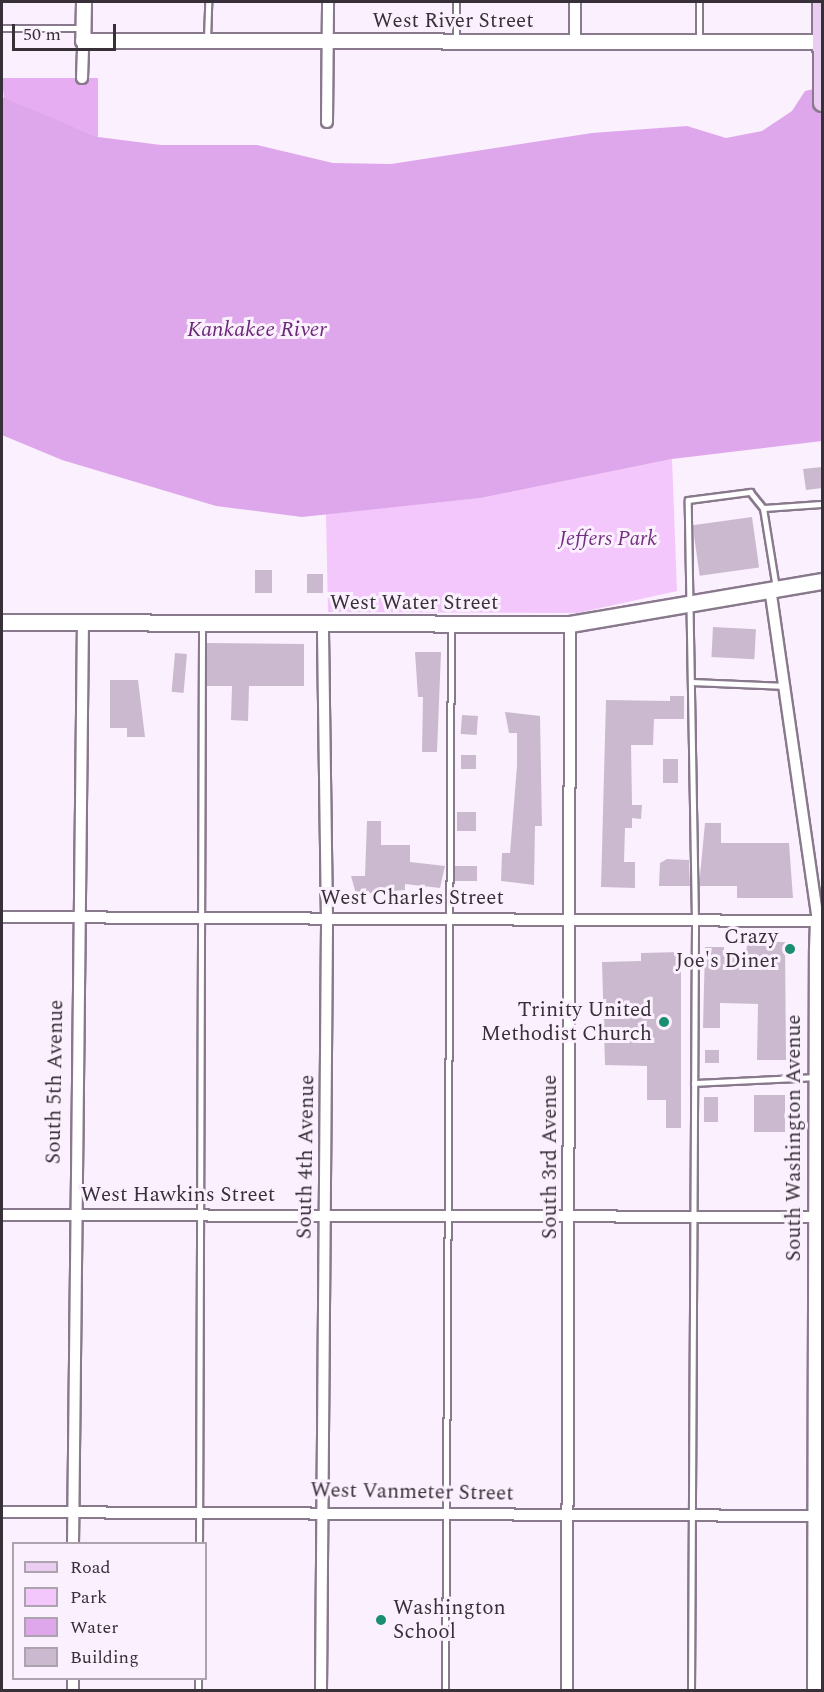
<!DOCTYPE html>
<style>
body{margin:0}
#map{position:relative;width:824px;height:1692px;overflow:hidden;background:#fbf0fd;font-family:Spectral,serif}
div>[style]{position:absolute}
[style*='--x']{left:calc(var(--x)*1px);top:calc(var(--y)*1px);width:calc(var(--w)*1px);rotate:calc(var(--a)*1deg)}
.green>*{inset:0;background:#f3c7fc}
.forest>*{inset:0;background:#e6adf2}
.water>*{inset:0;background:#dfa7eb}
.building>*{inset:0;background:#cbbacf;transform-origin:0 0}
.roads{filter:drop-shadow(2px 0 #89798c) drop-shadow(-2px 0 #89798c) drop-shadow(0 2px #89798c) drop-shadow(0 -2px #89798c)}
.service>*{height:5px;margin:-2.5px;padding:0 2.5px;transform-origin:2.5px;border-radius:2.5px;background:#fff}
.minor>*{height:10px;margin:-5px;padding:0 5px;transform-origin:5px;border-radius:5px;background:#fff}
.tertiary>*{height:14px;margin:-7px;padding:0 7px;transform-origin:7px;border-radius:7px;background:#fff}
.secondary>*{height:15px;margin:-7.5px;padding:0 7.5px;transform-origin:7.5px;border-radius:7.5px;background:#fff}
.primary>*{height:16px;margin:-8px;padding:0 8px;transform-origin:8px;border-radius:8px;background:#eccdf2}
.dots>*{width:16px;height:16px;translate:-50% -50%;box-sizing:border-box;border:3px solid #fbf0fd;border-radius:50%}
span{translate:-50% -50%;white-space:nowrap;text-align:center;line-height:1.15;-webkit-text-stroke:6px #fbf0fd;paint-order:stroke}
.street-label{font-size:21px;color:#373039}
.park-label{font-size:21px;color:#733081;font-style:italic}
.poi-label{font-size:21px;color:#373039}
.right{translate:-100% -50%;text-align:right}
.left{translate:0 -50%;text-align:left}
.water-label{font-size:22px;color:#6b2879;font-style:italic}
.frame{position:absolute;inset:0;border:3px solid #373039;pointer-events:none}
.legend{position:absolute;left:12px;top:1542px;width:195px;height:138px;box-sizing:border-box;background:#fbf0fd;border:2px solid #ada3af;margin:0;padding:8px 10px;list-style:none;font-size:18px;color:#373039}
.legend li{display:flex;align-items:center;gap:12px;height:30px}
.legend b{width:30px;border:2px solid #ada3af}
.scale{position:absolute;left:12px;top:24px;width:104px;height:27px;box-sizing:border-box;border:3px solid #373039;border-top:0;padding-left:8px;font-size:18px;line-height:21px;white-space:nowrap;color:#373039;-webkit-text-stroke:4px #fbf0fd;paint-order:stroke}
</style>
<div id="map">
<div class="green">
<i style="clip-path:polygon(672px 459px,677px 591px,578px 613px,328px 612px,326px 514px,481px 498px)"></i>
</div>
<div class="forest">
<i style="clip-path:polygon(2px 78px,98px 78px,98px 137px,4px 99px)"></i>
</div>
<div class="water">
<i style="clip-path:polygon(822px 87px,822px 441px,672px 459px,481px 498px,302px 517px,216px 506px,62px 460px,2px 435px,2px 97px,98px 137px,161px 145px,257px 145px,333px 163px,391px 164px,592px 133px,687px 126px,726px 138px,762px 131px,792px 111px,805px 91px)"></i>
</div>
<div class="building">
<i style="clip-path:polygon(822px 467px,822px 488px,806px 490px,803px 469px)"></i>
<i style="left:752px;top:517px;width:51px;height:60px;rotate:82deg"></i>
<i style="left:255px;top:570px;width:17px;height:23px"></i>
<i style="left:307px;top:574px;width:16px;height:19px"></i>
<i style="left:713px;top:627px;width:43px;height:30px;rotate:3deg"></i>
<i style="clip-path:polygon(207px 643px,304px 644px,304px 686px,249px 686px,248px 721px,231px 720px,232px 686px,207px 686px)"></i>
<i style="clip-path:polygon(415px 652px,441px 652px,437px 752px,422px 752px,423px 697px,418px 697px)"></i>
<i style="left:175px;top:653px;width:12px;height:39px;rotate:5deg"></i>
<i style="clip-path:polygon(110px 680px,138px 680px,145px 737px,127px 737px,127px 728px,110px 728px)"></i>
<i style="clip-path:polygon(670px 696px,684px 696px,684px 719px,654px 719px,653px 745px,631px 745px,632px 805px,642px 805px,641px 819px,632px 818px,632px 828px,625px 828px,624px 862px,635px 862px,635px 888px,601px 887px,606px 700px,670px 701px)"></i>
<i style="clip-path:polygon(505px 712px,540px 716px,542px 826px,535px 826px,534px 885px,501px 881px,502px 853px,510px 853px,517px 766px,517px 733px,509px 733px)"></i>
<i style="left:462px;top:715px;width:16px;height:19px;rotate:4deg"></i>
<i style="left:461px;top:755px;width:15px;height:14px"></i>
<i style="left:663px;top:759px;width:15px;height:24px"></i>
<i style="left:457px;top:812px;width:19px;height:19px"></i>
<i style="clip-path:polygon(367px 821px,381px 821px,381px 845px,410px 845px,410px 862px,445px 866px,440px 888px,405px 884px,405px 890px,356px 894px,351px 876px,365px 876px)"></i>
<i style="clip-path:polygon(705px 823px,721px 823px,721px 843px,789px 843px,793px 898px,737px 898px,737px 886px,699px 886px)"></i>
<i style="clip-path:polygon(667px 859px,689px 860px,690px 886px,659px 886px,660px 863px)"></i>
<i style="left:455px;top:866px;width:22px;height:15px"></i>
<i style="clip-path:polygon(747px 942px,785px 942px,786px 1060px,757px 1060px,758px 1004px,720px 1003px,720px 1028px,703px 1028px,705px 947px,724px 947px,724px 957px,746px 957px)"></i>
<i style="clip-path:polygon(681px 952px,681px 1128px,666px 1128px,666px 1100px,647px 1100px,647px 1066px,605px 1065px,602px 962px,641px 961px,641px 953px)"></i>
<i style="left:705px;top:1050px;width:14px;height:13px"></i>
<i style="left:754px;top:1095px;width:31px;height:37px"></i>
<i style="left:704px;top:1097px;width:14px;height:25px"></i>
</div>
<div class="roads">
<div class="service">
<i style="--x:2;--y:28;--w:80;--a:0"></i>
<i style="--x:207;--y:39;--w:37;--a:-88"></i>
<i style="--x:456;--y:40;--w:38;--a:-90"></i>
<i style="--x:699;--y:42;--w:40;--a:-90"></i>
<i style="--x:763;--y:508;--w:59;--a:-3.9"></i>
<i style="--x:694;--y:682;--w:90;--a:2.5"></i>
<i style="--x:694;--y:1083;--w:121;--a:-2.8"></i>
<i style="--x:199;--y:1544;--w:920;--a:-89.81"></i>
<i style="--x:198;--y:1690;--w:12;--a:-90"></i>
<i style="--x:445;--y:1690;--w:1066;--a:-89.68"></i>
<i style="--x:691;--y:1690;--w:769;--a:-89.7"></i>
<i style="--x:695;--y:921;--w:421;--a:-91"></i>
<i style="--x:688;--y:500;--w:63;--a:-7.4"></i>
<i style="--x:750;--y:492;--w:21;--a:51"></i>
<i style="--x:763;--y:508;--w:81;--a:80.8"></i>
</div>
<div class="minor">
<i style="--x:575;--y:42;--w:40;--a:-90"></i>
<i style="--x:82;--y:78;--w:37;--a:-88"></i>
<i style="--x:327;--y:122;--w:120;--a:-89.5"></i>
<i style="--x:2;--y:917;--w:816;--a:0.28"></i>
<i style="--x:818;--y:921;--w:335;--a:-98.2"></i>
<i style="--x:2;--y:1215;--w:820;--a:0.14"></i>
<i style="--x:2;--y:1512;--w:820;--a:0.28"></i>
<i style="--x:73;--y:1544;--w:922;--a:-89.38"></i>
<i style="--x:73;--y:1690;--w:12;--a:-90"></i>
<i style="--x:321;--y:1690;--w:771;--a:-89.55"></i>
<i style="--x:327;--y:919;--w:295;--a:-90.8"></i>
<i style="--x:567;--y:1690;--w:1066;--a:-89.84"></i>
</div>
<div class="tertiary">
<i style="--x:84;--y:2;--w:39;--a:91"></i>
<i style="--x:83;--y:41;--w:737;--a:0.08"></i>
</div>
<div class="secondary">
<i style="--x:2;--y:622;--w:568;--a:0.2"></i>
<i style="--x:570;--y:624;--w:256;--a:-9.7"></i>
<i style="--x:815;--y:1690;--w:741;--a:-89.85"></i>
<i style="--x:817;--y:949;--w:28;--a:-88"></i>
<i style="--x:818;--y:921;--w:4;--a:-14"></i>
</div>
<div class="primary">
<i style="--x:821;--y:2;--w:101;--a:89.4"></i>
</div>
</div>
<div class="dots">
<i style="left:790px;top:949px;background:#198e70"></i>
<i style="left:664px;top:1022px;background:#198e70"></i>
<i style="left:381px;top:1620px;background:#198e70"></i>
</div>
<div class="street-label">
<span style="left:453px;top:21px">West River Street</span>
<span style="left:414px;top:603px">West Water Street</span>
<span style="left:412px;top:898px">West Charles Street</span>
<span style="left:55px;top:1082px;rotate:-89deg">South 5th Avenue</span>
<span style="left:794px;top:1138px;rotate:-90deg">South Washington Avenue</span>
<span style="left:306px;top:1157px;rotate:-89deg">South 4th Avenue</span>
<span style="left:550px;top:1157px;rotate:-90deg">South 3rd Avenue</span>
<span style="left:178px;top:1195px">West Hawkins Street</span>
<span style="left:412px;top:1492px;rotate:1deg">West Vanmeter Street</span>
</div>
<div class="park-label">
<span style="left:608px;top:539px">Jeffers Park</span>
</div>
<div class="poi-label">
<span class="right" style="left:778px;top:949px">Crazy<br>Joe's Diner</span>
<span class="right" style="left:652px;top:1022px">Trinity United<br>Methodist Church</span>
<span class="left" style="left:393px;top:1620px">Washington<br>School</span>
</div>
<div class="water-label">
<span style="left:257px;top:330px">Kankakee River</span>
</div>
<div class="frame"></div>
<ul class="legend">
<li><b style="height:8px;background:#eccdf2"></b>Road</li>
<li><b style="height:16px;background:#f3c7fc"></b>Park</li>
<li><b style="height:16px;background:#dfa7eb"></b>Water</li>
<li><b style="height:16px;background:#cbbacf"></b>Building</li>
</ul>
<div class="scale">50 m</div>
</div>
